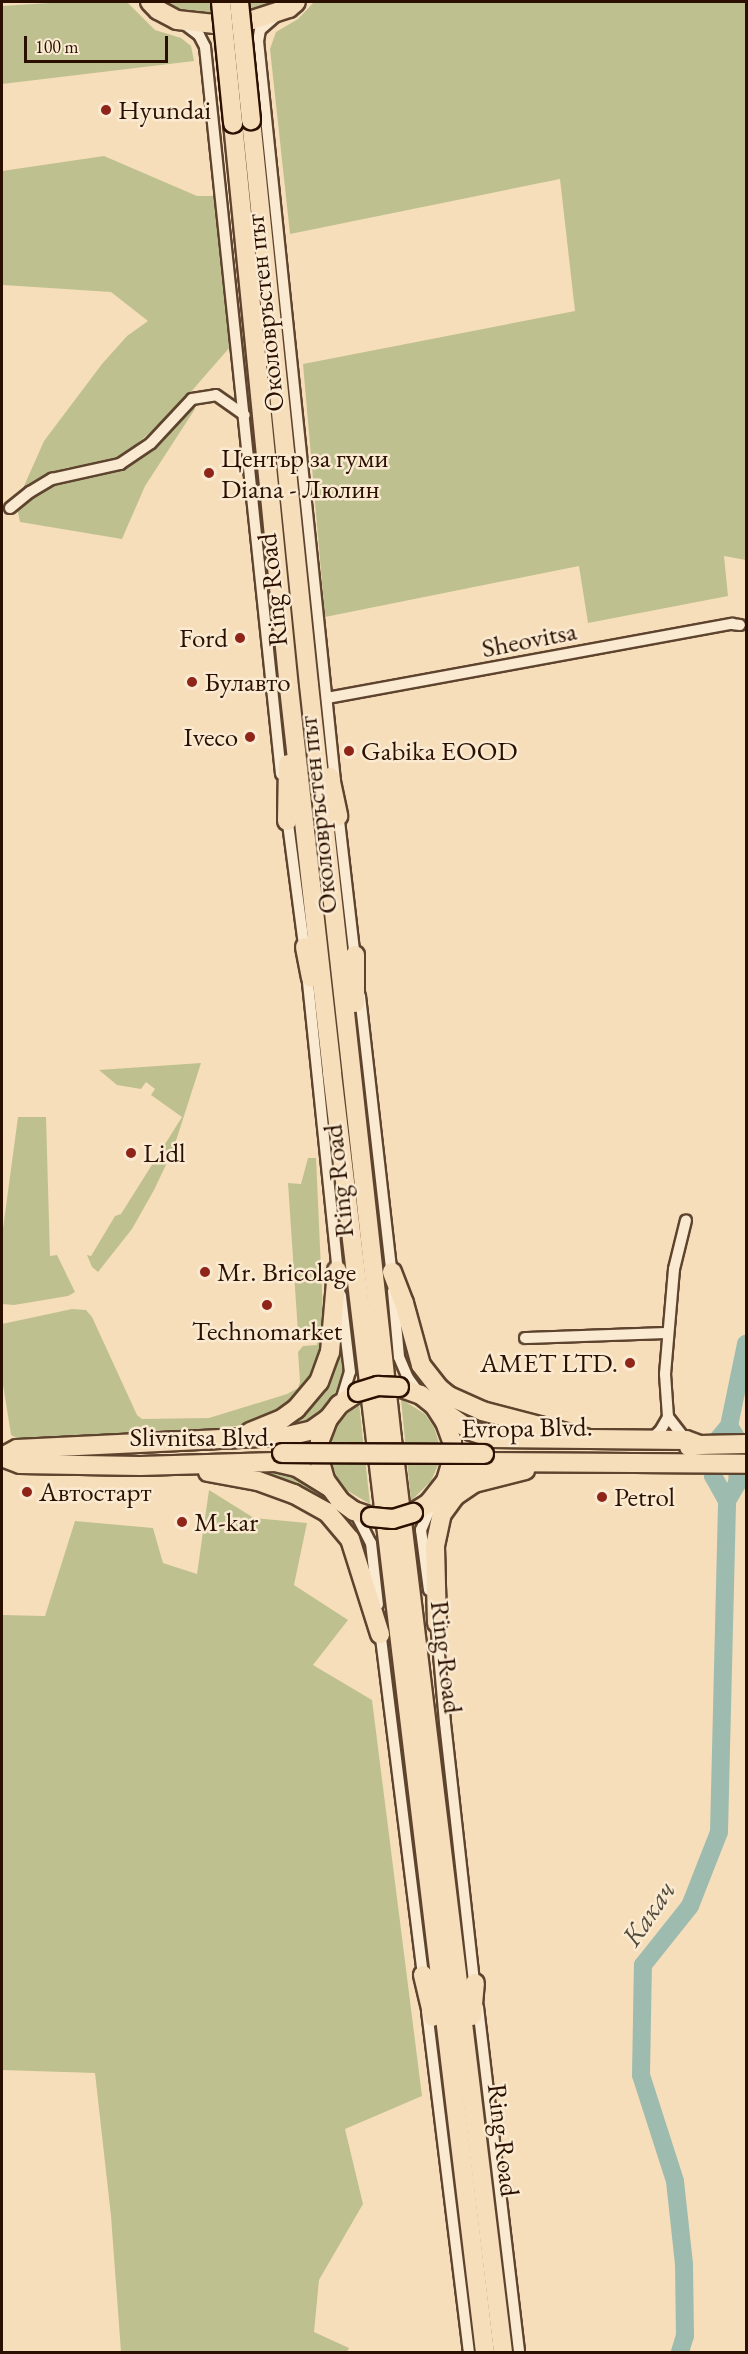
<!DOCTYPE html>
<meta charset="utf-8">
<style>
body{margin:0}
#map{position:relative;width:748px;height:2354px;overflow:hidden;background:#f7deba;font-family:"EB Garamond",serif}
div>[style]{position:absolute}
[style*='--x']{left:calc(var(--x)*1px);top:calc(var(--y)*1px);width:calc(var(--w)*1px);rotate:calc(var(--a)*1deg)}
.green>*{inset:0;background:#bec18f}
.river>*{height:18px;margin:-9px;padding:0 9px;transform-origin:9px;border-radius:9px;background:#9dbcaf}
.roads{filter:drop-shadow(2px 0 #5e442e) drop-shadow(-2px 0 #5e442e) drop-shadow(0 2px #5e442e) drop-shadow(0 -2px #5e442e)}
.minor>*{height:10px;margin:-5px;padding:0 5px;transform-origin:5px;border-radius:5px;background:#faead2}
.primary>*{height:18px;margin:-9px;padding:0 9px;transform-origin:9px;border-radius:9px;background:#f7deba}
.trunk>*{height:18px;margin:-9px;padding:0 9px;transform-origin:9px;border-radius:9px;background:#f7deba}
.bridges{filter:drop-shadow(2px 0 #2b1000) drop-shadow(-2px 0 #2b1000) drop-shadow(0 2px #2b1000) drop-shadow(0 -2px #2b1000)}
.primary-bridge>*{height:18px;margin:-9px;padding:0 9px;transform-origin:9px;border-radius:9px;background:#f7deba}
.trunk-bridge>*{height:18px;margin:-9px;padding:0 9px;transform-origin:9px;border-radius:9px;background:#f7deba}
.dots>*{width:16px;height:16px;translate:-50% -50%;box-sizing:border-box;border:3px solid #faead2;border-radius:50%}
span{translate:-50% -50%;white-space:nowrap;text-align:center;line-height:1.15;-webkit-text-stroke:5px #faead2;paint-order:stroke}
.poi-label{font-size:27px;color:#2b1000}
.left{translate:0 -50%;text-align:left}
.right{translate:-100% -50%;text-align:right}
.street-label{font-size:27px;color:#2b1000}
.water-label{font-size:28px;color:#534c3d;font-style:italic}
.frame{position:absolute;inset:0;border:3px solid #2b1000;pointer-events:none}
.scale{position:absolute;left:24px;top:36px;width:144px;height:27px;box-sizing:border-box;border:3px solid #2b1000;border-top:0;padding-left:8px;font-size:18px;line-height:21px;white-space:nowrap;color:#2b1000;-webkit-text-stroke:4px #faead2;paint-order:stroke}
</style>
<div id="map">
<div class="green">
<i style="clip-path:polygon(65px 2px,127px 2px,155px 30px,181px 38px,191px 46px,194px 61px,2px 84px,2px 6px)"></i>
<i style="clip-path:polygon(165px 2px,278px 2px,253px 10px,202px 15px,179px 10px)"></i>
<i style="clip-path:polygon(314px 2px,746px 2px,746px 560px,724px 556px,728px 596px,588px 623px,579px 566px,325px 617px,303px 364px,575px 311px,560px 179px,290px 234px,270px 49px,276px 32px,298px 19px)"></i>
<i style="clip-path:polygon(104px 156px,197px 196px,215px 196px,230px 347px,169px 417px,117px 460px,65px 468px,48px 475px,20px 495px,44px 441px,102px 364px,127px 336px,148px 321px,111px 292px,3px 285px,2px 171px)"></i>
<i style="clip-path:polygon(193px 406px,195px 409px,145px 486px,122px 539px,20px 522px,17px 507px,42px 489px,74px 478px,122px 468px)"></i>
<i style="clip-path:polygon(201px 1063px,173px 1150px,154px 1190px,132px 1229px,98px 1272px,92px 1267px,87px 1255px,91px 1256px,115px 1216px,121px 1214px,182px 1117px,151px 1095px,155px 1089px,146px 1082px,141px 1089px,117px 1085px,99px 1070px)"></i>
<i style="clip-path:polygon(18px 1117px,46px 1117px,50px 1256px,57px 1255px,75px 1292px,68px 1296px,14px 1305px,2px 1304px,2px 1236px)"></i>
<i style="clip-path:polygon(308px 1158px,316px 1158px,324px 1335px,321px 1360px,312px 1378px,291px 1403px,281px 1410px,248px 1424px,199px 1432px,20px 1440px,11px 1435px,2px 1378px,2px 1324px,72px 1309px,86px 1310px,92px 1317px,137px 1415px,142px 1419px,209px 1418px,287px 1394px,298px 1388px,300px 1382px,298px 1352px,303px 1346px,317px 1345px,318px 1336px,298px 1333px,288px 1183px,301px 1184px)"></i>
<i style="clip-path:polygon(336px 1310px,346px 1364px,345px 1381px,309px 1425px,265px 1431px,302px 1408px)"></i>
<i style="clip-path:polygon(399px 1310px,421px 1375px,545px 1432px,490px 1433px,460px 1417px,413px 1375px,406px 1363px)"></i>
<i style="clip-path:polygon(401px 1399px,425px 1414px,434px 1427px,439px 1443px,438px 1465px,431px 1481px,411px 1501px)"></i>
<i style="clip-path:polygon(359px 1403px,370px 1504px,346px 1490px,337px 1477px,331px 1462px,332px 1439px,338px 1423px)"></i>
<i style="clip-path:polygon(277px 1466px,308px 1481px,363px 1536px,369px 1554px,373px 1590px,350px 1529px,225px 1468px)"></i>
<i style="clip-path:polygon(209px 1490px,254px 1518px,307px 1523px,294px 1585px,348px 1620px,313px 1665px,372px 1700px,422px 2096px,345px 2129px,363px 2204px,319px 2280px,314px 2332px,349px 2348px,347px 2352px,121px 2352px,111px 2216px,95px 2073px,2px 2070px,2px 1615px,45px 1616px,75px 1521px,153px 1528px,163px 1563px,197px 1574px)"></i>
</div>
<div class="river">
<i style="--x:727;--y:1501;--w:29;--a:-119"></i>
<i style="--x:713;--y:1476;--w:37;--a:-82"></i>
<i style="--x:718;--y:1439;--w:17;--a:-50"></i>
<i style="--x:729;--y:1426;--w:84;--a:-78.3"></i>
<i style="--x:680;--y:2352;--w:17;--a:-73"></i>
<i style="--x:685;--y:2336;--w:72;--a:-90.8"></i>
<i style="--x:684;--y:2264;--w:83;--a:-96.2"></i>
<i style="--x:675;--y:2181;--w:111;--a:-107.8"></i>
<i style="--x:641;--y:2075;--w:110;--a:-89"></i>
<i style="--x:643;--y:1965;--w:75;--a:-51.5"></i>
<i style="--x:690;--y:1906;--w:79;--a:-68.6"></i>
<i style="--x:719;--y:1832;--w:331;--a:-88.6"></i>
<i style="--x:727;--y:1501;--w:20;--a:-60"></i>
<i style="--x:737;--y:1484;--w:29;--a:-86"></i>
<i style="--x:739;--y:1455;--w:13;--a:-90"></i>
<i style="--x:739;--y:1442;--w:19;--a:-122"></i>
</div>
<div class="roads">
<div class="minor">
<i style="--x:276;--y:16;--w:21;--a:139"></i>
<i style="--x:260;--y:30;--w:11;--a:100"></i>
<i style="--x:258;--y:41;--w:744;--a:84.06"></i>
<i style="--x:183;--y:23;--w:20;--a:37"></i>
<i style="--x:199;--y:35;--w:13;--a:63"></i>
<i style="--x:205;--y:47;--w:731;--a:84.03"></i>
<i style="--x:10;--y:508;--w:26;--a:-39"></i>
<i style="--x:30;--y:492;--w:26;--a:-31"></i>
<i style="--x:52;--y:479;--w:70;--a:-12.4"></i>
<i style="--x:120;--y:464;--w:37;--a:-34"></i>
<i style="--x:151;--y:443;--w:60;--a:-47"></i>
<i style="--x:192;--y:399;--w:24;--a:-9"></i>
<i style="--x:216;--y:395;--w:35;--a:35"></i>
<i style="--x:327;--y:698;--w:412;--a:-10.4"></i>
<i style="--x:732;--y:624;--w:8;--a:7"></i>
<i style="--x:338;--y:812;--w:149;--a:83.4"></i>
<i style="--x:287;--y:816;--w:137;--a:82.5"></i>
<i style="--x:307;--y:973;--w:303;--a:84.1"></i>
<i style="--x:360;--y:996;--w:282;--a:83.5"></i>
<i style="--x:393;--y:1291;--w:66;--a:84.8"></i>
<i style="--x:399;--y:1357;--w:23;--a:67"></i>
<i style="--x:408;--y:1378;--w:19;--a:54"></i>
<i style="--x:525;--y:1338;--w:143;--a:-2"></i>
<i style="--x:341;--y:1401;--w:30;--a:-73"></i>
<i style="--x:350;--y:1372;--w:77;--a:-96.8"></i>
<i style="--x:650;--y:1440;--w:13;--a:-42"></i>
<i style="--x:660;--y:1431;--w:16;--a:-60"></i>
<i style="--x:686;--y:1440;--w:29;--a:-128"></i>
<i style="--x:668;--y:1417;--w:43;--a:-94"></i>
<i style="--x:665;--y:1374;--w:105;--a:-85.1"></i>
<i style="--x:674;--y:1269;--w:50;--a:-76.2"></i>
<i style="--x:355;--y:1512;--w:35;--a:63"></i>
<i style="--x:371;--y:1543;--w:62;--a:83.6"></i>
<i style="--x:429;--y:1590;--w:61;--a:-97.6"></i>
<i style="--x:421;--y:1530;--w:28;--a:-67"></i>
<i style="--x:436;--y:1620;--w:103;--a:85"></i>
<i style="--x:445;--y:1723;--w:268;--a:83.6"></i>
<i style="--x:380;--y:1630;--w:354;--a:82.9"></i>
<i style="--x:478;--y:2007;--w:347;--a:83.2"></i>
<i style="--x:427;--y:2011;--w:344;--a:83"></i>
</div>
<div class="primary">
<i style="--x:150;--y:2;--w:11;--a:45"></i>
<i style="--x:158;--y:10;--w:21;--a:28"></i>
<i style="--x:177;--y:20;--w:38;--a:6"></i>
<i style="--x:215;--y:24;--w:37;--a:-6"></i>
<i style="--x:252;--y:20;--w:39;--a:-18"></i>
<i style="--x:289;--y:8;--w:9;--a:-41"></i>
<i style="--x:392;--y:1272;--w:33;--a:69"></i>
<i style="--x:404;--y:1303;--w:64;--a:74.7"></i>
<i style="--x:421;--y:1365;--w:29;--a:52"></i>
<i style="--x:439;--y:1388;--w:13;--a:39"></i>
<i style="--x:449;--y:1396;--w:36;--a:24"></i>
<i style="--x:482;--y:1411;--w:107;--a:14.6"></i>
<i style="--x:399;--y:1387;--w:23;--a:20"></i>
<i style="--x:421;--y:1395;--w:16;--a:38"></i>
<i style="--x:434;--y:1405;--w:20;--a:57"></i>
<i style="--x:445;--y:1422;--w:20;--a:70"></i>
<i style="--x:452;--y:1441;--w:20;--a:90"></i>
<i style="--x:452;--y:1461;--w:21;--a:107"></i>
<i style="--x:446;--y:1481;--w:28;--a:128"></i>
<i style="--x:429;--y:1503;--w:19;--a:148"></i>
<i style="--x:358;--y:1392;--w:23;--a:146"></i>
<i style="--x:339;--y:1405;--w:18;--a:128"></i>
<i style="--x:328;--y:1419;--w:22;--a:111"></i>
<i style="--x:320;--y:1440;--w:22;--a:90"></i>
<i style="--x:320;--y:1462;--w:19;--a:74"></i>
<i style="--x:325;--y:1480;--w:26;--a:54"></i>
<i style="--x:340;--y:1501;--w:17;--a:36"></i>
<i style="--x:354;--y:1511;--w:18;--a:19"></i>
<i style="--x:429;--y:1401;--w:52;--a:35.5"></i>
<i style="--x:471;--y:1431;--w:21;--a:19"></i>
<i style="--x:491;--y:1438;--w:195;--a:0.6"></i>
<i style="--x:686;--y:1440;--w:15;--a:20"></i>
<i style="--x:250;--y:1432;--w:35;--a:-22"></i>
<i style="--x:282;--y:1419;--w:17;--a:-36"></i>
<i style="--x:296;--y:1409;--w:35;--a:-50"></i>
<i style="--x:319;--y:1382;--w:32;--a:-70"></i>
<i style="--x:330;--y:1352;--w:82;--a:-85.1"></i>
<i style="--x:689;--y:1447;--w:11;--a:-10"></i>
<i style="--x:700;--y:1445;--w:46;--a:-1.2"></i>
<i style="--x:2;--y:1457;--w:19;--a:21"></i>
<i style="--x:20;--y:1464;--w:120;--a:1"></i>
<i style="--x:140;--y:1466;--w:135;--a:-1.7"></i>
<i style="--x:275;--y:1462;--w:23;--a:13"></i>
<i style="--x:297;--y:1467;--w:39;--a:32"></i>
<i style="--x:2;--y:1457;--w:17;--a:-28"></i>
<i style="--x:17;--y:1449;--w:270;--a:-2.8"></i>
<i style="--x:287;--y:1436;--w:26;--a:-13"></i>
<i style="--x:312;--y:1430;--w:19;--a:-35"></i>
<i style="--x:208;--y:1472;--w:51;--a:10.2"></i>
<i style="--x:258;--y:1481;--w:38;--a:20"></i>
<i style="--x:294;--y:1494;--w:38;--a:29"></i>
<i style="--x:327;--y:1512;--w:35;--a:50"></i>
<i style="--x:350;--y:1539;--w:100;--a:72.5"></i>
<i style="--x:441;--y:1490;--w:21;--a:-43"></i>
<i style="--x:456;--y:1476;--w:30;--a:-27"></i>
<i style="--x:483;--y:1462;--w:263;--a:0.4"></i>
<i style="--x:437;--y:1623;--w:77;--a:-91.5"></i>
<i style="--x:435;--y:1546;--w:33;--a:-78"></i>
<i style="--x:442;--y:1514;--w:22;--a:-54"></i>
<i style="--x:455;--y:1496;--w:23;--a:-34"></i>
<i style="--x:474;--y:1483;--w:53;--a:-14.3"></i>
</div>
<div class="trunk">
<i style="--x:251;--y:120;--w:568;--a:84.14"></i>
<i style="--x:309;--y:685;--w:759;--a:83.72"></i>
<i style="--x:392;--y:1439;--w:920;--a:83.07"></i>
<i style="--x:233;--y:123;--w:568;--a:84.34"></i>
<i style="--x:289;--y:688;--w:387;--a:83.6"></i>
<i style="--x:332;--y:1073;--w:1288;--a:83.18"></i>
<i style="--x:330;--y:777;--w:40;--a:78"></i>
<i style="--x:287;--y:821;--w:57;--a:-89"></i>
<i style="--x:305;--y:947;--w:31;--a:79"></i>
<i style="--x:355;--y:955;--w:48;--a:90"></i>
<i style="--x:423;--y:1975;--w:43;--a:76.6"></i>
<i style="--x:472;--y:2016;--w:33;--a:-85"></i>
</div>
</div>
<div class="bridges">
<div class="primary-bridge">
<i style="--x:358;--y:1392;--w:21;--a:-17"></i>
<i style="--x:378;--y:1386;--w:21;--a:3"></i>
<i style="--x:282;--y:1453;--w:202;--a:0.3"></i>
<i style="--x:371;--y:1517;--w:22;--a:5"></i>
<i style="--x:393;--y:1519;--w:21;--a:-17"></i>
</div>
<div class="trunk-bridge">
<i style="--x:221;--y:2;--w:122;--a:84.3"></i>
<i style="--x:239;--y:2;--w:119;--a:84.2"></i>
</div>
</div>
<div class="dots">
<i style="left:106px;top:110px;background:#8f2418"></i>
<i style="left:209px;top:473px;background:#8f2418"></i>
<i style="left:240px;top:638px;background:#8f2418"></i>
<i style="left:192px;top:682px;background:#8f2418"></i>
<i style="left:250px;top:737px;background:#8f2418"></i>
<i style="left:349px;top:751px;background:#8f2418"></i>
<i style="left:131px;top:1153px;background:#8f2418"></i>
<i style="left:205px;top:1272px;background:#8f2418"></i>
<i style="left:267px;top:1305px;background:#8f2418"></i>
<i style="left:630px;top:1363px;background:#8f2418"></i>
<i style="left:27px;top:1492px;background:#8f2418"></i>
<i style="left:602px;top:1497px;background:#8f2418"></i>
<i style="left:182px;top:1522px;background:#8f2418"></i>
</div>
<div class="poi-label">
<span class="left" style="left:118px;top:110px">Hyundai</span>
<span class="left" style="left:221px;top:473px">Център за гуми<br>Diana - Люлин</span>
<span class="right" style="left:228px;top:638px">Ford</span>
<span class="left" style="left:204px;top:682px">Булавто</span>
<span class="right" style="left:238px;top:737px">Iveco</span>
<span class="left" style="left:361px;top:751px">Gabika EOOD</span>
<span class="left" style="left:143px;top:1153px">Lidl</span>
<span class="left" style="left:217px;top:1272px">Mr. Bricolage</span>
<span style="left:267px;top:1331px">Technomarket</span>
<span class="right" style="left:618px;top:1363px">AMET LTD.</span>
<span class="left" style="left:39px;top:1492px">Автостарт</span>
<span class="left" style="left:614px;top:1497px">Petrol</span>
<span class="left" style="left:194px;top:1522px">M-kar</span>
</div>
<div class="street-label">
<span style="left:264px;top:313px;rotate:-96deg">Околовръстен път</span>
<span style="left:272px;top:590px;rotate:-96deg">Ring Road</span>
<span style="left:529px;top:639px;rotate:-11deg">Sheovitsa</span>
<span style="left:317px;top:815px;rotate:-96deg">Околовръстен път</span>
<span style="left:338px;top:1181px;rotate:-96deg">Ring Road</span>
<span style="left:527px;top:1427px;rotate:-1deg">Evropa Blvd.</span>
<span style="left:202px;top:1437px">Slivnitsa Blvd.</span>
<span style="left:447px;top:1657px;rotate:83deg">Ring Road</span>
<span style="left:504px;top:2140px;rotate:83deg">Ring Road</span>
</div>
<div class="water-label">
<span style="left:648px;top:1913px;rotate:-56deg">Какач</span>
</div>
<div class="frame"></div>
<div class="scale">100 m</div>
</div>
